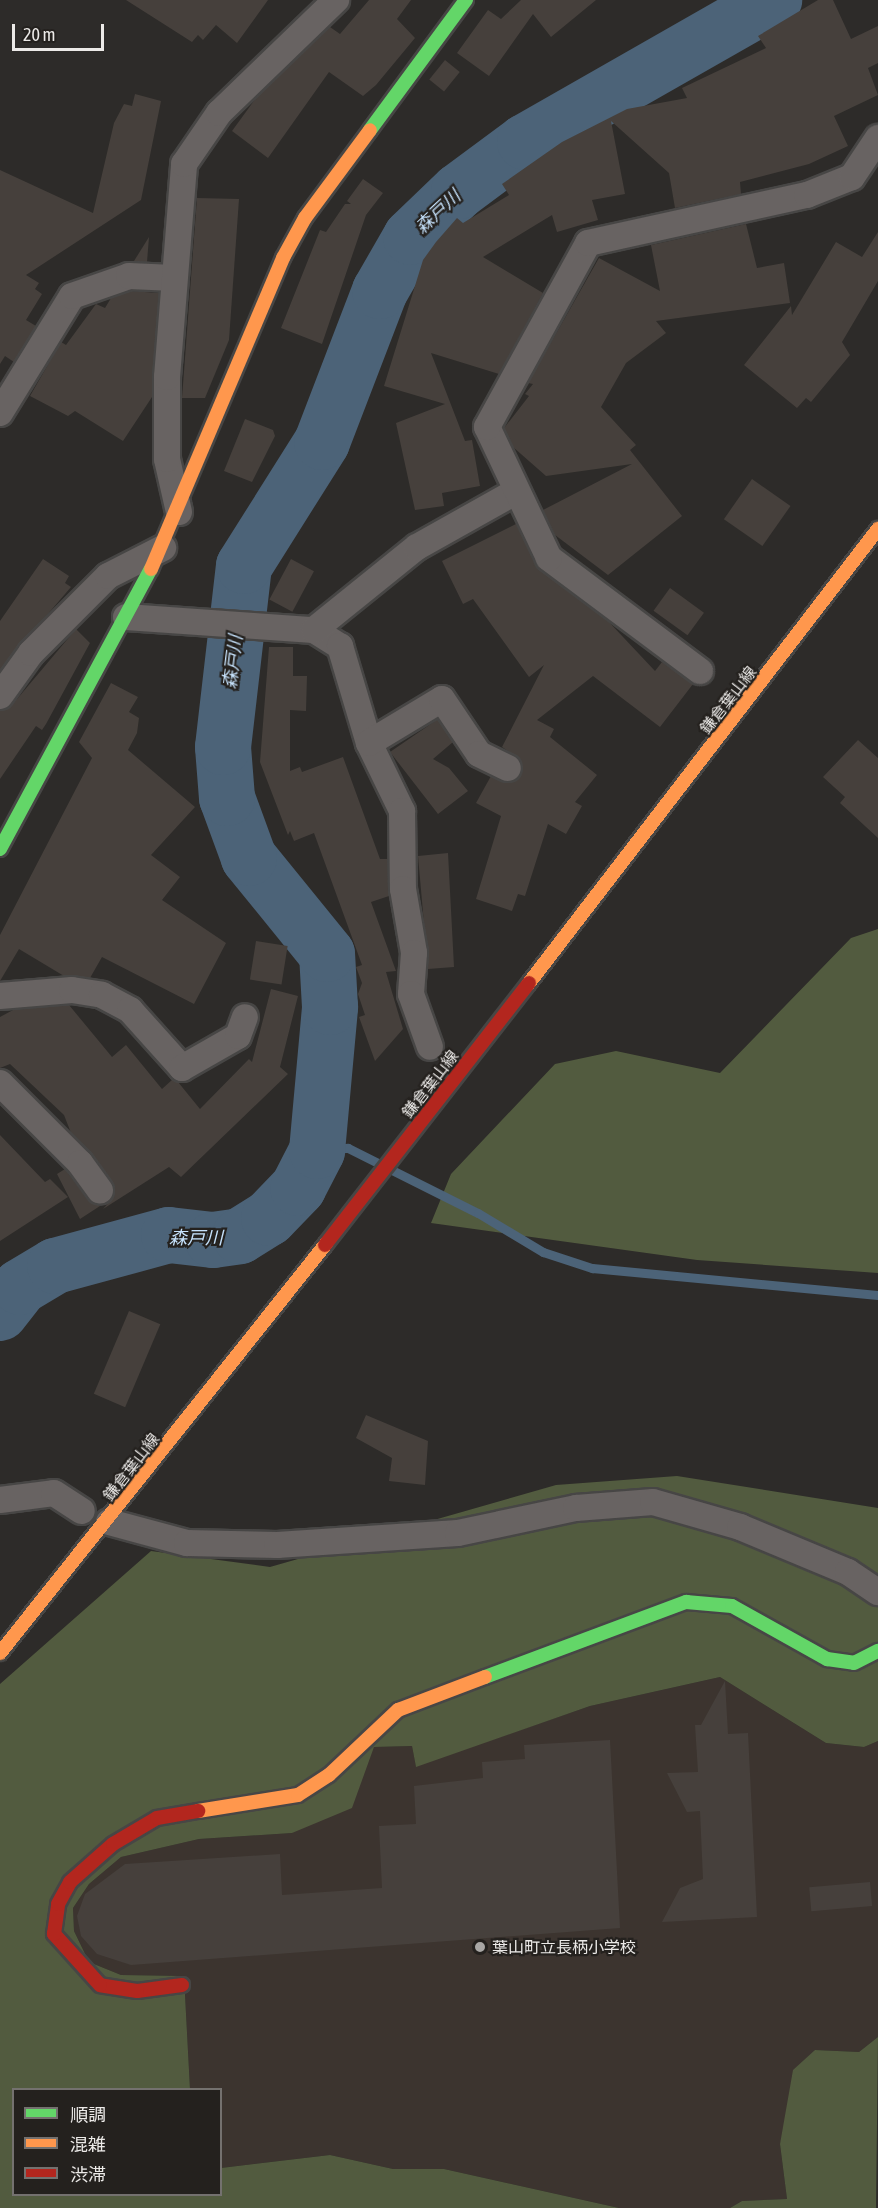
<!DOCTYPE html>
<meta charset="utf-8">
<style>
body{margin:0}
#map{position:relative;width:878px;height:2208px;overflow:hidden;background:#2d2b29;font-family:"Asap Condensed","Noto Sans JP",sans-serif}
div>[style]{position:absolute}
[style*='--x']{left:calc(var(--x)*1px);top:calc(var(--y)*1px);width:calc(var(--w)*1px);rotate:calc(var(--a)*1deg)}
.built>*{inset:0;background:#3c342f}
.forest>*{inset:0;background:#525b3f}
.stream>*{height:9px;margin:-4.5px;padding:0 4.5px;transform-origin:4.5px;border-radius:4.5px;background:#4c6378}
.river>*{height:56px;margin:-28px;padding:0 28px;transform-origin:28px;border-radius:28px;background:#4c6378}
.building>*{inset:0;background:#46403c;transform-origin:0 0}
.roads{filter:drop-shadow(2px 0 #474645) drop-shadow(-2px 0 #474645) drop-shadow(0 2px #474645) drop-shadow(0 -2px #474645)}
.street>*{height:26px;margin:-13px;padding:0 13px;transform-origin:13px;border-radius:13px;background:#686362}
.fast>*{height:14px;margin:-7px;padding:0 7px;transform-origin:7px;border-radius:7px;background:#63d668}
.slow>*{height:14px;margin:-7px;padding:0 7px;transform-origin:7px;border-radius:7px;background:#ff974d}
.jam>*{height:14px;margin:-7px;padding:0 7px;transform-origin:7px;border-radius:7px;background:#b3261e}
.dots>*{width:16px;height:16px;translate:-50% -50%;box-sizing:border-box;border:3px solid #24211e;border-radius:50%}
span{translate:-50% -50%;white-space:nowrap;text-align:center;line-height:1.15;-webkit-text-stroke:4.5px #24211e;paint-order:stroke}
.street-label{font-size:16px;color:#eceae8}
.poi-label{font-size:16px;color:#eceae8}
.left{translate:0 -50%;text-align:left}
.water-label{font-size:18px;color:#c6e2fc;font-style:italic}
.legend{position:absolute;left:12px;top:2088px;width:210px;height:108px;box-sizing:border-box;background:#24211e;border:2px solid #74716f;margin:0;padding:8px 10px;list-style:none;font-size:18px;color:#eceae8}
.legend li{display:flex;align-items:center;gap:12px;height:30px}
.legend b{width:30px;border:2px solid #74716f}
.scale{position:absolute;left:12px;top:24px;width:92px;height:27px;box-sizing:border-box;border:3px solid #eceae8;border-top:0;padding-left:8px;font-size:18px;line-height:21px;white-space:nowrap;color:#eceae8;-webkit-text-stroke:4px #24211e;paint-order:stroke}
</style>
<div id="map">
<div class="built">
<i style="clip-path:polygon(720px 1677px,826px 1743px,864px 1747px,878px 1741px,878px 2037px,859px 2052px,815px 2050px,780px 2144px,787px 2199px,742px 2201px,730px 2208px,619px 2208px,444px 2169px,393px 2169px,330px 2155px,221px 2168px,220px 2090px,190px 2089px,184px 1976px,121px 1975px,89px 1962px,74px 1931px,73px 1908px,89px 1884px,121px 1857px,199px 1839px,292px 1833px,374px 1747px,412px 1746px,416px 1766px,590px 1706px)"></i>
</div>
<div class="forest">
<i style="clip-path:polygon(878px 929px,878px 1273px,697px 1260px,431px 1223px,451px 1174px,555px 1064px,616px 1051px,720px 1073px,851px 938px)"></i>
<i style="clip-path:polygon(677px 1476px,878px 1508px,878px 1741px,864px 1747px,826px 1743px,720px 1677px,590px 1706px,416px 1767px,412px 1746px,374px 1747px,352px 1808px,292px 1833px,199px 1839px,121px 1857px,89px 1884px,73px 1908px,74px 1931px,89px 1962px,121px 1975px,184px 1976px,190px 2089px,14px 2090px,14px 2194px,220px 2194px,221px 2168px,330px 2155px,393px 2169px,444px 2169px,619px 2208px,0 2208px,0 1684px,151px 1551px,270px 1567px,556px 1485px)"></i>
<i style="clip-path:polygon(878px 2037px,876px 2208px,730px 2208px,742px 2201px,787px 2199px,780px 2144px,793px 2070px,815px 2050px,859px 2052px)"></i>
</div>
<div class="stream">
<i style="--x:317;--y:1151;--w:31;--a:-6"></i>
<i style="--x:348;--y:1148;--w:145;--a:26.6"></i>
<i style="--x:478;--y:1213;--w:76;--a:31"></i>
<i style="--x:543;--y:1252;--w:52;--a:18.1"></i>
<i style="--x:592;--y:1268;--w:287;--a:5.4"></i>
</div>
<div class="river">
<i style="--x:0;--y:1313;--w:33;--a:-52"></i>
<i style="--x:20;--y:1287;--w:41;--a:-31"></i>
<i style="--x:55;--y:1266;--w:118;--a:-15.2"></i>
<i style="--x:169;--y:1235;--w:44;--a:6.5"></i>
<i style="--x:213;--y:1240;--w:27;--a:-8"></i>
<i style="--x:240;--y:1236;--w:34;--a:-32"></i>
<i style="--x:269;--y:1218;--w:42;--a:-46"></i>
<i style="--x:298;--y:1188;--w:42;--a:-62.8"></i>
<i style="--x:317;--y:1151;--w:145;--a:-84.8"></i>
<i style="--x:330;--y:1007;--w:53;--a:-93.2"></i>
<i style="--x:327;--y:954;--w:124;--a:-129.1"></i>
<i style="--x:249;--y:858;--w:64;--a:-110.1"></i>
<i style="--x:227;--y:798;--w:51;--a:-94.5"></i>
<i style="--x:223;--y:747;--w:182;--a:-83.4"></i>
<i style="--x:244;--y:566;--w:146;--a:-57.8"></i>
<i style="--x:322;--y:442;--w:162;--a:-69"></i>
<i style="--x:380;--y:291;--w:62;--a:-60.1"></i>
<i style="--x:411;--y:237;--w:66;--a:-43.8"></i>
<i style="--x:459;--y:191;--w:82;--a:-36.6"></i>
<i style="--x:525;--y:142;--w:287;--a:-29.7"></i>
</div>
<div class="building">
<i style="clip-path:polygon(126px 0,268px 0,237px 43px,216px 25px,203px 40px,198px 35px,192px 42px)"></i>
<i style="clip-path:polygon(369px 0,411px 0,397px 19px,415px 38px,376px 85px,363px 96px,329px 72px,268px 158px,232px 131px,256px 98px,330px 27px,340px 34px)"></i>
<i style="clip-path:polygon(521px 0,596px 0,551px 37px,533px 14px,489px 76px,457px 53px,488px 10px,501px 19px)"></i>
<i style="clip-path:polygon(818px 0,833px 0,851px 39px,878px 26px,878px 63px,868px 68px,878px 95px,834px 116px,848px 146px,809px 164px,740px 182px,741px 194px,675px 208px,669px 173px,611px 121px,625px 194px,592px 200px,598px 220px,557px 232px,552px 215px,483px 257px,543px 293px,499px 374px,431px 353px,465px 441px,472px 440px,480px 486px,442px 493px,444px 506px,415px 510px,396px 423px,445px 404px,384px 386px,423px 260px,436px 242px,457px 218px,463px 223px,509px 195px,502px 184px,562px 142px,627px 109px,687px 98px,682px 88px,766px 48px,758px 36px)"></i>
<i style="left:445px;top:60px;width:19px;height:25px;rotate:39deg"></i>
<i style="clip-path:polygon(135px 94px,161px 101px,141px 200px,26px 275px,39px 283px,35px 289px,42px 294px,26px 320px,36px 326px,14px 362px,5px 356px,0 364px,0 170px,93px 213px,114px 123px,124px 104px,132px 106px)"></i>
<i style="clip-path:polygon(363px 179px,383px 193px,366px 215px,322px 344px,281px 328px,320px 230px,326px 232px,345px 204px,351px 204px,347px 201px)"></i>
<i style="clip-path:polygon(197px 198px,239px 199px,229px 340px,205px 398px,182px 398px)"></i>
<i style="clip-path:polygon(746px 224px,757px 268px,784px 263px,790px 303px,656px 321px,666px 333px,626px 363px,601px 407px,636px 445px,630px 450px,682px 516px,608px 575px,555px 535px,543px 510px,632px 464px,546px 476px,513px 447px,504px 428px,529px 396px,525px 394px,533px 384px,528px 383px,599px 258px,660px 291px,651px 245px)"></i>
<i style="clip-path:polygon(878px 232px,878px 281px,842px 342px,850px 355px,811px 402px,806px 398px,797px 408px,744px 365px,791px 306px,792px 315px,836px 242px,862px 257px)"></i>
<i style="clip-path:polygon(149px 237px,147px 262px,134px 261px)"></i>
<i style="clip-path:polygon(131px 291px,159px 293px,152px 397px,123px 441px,75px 411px,68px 416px,30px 396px,61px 342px,66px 345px,96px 304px,105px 308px,111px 298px)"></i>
<i style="clip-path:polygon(245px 419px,273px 430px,275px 436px,252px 482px,224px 471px)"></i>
<i style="left:752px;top:479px;width:47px;height:49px;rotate:35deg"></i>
<i style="clip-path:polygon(516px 524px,540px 570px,608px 621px,655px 671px,662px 662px,693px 684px,660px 727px,593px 676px,537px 720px,554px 729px,550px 737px,597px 775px,575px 802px,582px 806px,566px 834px,548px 824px,525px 896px,518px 894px,512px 911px,476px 899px,501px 816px,476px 803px,491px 776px,509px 783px,521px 775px,521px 760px,502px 747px,544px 665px,529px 677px,473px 599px,463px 604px,442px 561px)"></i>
<i style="clip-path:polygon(43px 559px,69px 576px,65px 583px,71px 587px,0 670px,0 621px)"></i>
<i style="left:291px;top:559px;width:26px;height:46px;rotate:28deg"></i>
<i style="left:670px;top:588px;width:42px;height:28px;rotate:36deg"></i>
<i style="clip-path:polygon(76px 629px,90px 643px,46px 724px,42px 730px,36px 726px,0 779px,0 711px,12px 705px)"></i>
<i style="clip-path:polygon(269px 647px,293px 647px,293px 676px,307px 676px,306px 711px,290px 710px,290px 771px,300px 767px,302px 772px,343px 757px,380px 859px,388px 859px,389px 896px,371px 902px,396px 971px,386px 972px,403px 1029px,375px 1061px,359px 1017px,365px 1015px,358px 994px,362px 983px,356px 967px,362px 965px,314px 833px,294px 841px,290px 831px,288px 835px,260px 762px)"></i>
<i style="clip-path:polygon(111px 683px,138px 697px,129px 712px,139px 718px,137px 733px,128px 750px,195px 807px,151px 855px,180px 877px,162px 900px,226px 943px,194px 1004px,102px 957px,90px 978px,64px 976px,19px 949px,0 981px,0 935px,92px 758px,79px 742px)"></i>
<i style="clip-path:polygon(438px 719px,453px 742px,433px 759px,449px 768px,468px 791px,438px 814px,390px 752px)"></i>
<i style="clip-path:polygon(858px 740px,878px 758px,878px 838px,840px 803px,845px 797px,823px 777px)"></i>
<i style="clip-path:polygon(448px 853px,454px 967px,428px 969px,418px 856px)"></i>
<i style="left:256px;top:941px;width:32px;height:39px;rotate:9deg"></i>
<i style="clip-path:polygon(271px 989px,298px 996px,280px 1067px,288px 1074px,181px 1177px,169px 1167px,103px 1209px,114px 1197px,112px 1183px,71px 1133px,64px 1115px,10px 1064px,0 1068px,0 1017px,13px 1010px,69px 1005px,112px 1057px,126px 1045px,162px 1089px,173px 1079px,178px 1082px,200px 1109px,249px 1059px,252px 1062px)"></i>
<i style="clip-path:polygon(0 1135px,45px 1182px,50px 1179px,68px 1197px,0 1241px)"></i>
<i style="clip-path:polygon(65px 1169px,88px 1200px,100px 1206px,80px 1219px,57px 1174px)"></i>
<i style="left:129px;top:1311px;width:34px;height:90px;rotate:23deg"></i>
<i style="clip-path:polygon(366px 1415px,428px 1441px,425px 1485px,389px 1481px,392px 1458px,356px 1438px)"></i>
<i style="clip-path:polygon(725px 1681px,728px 1734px,748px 1733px,757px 1917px,662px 1922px,680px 1888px,703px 1879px,700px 1811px,687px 1812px,667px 1773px,698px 1772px,695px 1725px,701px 1725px)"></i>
<i style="clip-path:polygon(610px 1740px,620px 1928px,131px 1965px,97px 1954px,81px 1936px,77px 1916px,85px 1894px,125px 1864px,280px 1854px,282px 1895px,382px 1888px,379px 1826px,416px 1824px,414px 1786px,483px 1778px,482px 1762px,525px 1759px,524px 1745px)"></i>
<i style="left:870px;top:1882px;width:24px;height:61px;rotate:85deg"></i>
</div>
<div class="roads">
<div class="street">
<i style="--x:0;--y:413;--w:137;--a:-58.4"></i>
<i style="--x:72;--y:296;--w:60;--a:-19.3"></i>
<i style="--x:129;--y:276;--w:45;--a:2.5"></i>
<i style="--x:179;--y:512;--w:54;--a:-102.8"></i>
<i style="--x:167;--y:459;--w:82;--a:-90"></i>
<i style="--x:167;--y:377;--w:214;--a:-85.4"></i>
<i style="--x:184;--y:164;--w:62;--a:-55.5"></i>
<i style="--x:219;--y:113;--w:163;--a:-44"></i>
<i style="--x:126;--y:617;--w:188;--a:4"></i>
<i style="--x:314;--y:630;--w:31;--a:32"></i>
<i style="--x:340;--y:646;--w:101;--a:73.4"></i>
<i style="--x:369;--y:743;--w:76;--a:64.1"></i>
<i style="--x:402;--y:811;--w:78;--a:89.3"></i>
<i style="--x:403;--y:889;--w:65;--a:80.2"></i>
<i style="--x:414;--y:953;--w:41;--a:94.2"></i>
<i style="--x:411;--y:994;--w:56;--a:70.3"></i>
<i style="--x:314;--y:630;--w:132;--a:-38.9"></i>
<i style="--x:417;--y:547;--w:112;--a:-29.3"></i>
<i style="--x:700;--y:671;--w:189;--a:-143.2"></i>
<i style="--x:549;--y:558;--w:145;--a:-115.3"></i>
<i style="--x:487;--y:427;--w:210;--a:-61.2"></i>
<i style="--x:588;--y:243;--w:224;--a:-12.4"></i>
<i style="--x:807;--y:195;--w:48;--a:-21.8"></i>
<i style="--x:852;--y:177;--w:47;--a:-56.3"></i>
<i style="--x:0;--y:696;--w:53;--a:-54.2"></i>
<i style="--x:31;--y:653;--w:109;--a:-45"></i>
<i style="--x:108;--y:576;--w:62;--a:-27"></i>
<i style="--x:369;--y:743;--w:85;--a:-31.1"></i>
<i style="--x:442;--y:699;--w:66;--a:56.1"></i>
<i style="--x:479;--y:754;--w:32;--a:26"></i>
<i style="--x:0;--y:996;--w:72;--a:-4.8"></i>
<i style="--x:72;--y:990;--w:30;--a:9"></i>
<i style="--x:102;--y:995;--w:32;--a:28"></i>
<i style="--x:130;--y:1010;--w:78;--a:48.1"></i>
<i style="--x:182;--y:1068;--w:64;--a:-29.7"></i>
<i style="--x:238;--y:1036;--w:20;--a:-70"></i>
<i style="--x:0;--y:1083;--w:113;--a:45"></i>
<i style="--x:80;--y:1163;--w:34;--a:54"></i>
<i style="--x:0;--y:1500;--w:54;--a:-7.4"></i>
<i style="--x:54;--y:1493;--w:33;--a:33"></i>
<i style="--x:109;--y:1522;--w:81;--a:15.1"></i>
<i style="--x:187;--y:1543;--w:90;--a:1.3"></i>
<i style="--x:277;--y:1545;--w:181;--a:-3.8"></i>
<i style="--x:458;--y:1533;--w:121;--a:-12"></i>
<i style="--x:576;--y:1508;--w:77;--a:-4.5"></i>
<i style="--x:653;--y:1502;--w:91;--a:16"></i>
<i style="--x:740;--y:1527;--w:117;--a:22.6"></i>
<i style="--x:848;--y:1572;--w:36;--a:34"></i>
</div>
<div class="fast">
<i style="--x:370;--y:130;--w:162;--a:-53.6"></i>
<i style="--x:0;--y:849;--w:318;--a:-61.7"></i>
<i style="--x:485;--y:1677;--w:215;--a:-20.5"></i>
<i style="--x:686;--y:1602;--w:46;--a:5"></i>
<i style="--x:732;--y:1606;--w:109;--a:29.2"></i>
<i style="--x:827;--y:1659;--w:27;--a:8"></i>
<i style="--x:854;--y:1663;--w:27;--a:-27"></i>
</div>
<div class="slow">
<i style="--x:151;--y:569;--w:338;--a:-67"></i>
<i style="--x:283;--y:258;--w:46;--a:-61.2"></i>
<i style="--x:305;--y:218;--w:109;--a:-53.5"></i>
<i style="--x:529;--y:983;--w:573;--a:-52.45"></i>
<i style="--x:0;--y:1653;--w:522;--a:-51.46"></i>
<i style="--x:198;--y:1811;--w:101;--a:-9.1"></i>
<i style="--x:298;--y:1795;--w:37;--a:-33"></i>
<i style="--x:329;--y:1775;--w:95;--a:-43.3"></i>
<i style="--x:398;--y:1710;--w:93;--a:-20.8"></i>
</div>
<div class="jam">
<i style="--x:325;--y:1245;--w:332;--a:-52.1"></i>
<i style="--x:182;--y:1985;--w:45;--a:172.4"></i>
<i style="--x:137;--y:1991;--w:37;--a:-171"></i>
<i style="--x:100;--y:1985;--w:69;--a:-132"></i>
<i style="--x:54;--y:1934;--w:30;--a:-82"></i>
<i style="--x:58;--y:1904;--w:25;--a:-61"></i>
<i style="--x:70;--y:1882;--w:57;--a:-41.5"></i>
<i style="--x:113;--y:1844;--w:51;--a:-30.6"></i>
<i style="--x:157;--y:1818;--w:42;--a:-9.7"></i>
</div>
</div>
<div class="dots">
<i style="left:480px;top:1947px;background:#a9a7a5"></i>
</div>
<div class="street-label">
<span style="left:728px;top:700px;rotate:-52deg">鎌倉葉山線</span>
<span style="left:430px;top:1084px;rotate:-52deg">鎌倉葉山線</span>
<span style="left:131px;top:1467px;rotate:-52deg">鎌倉葉山線</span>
</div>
<div class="poi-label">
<span class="left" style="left:492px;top:1947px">葉山町立長柄小学校</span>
</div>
<div class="water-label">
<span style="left:438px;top:212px;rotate:-43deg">森戸川</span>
<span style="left:233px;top:662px;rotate:-83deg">森戸川</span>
<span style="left:196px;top:1238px">森戸川</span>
</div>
<ul class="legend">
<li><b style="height:8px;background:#63d668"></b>順調</li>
<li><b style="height:8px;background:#ff974d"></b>混雑</li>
<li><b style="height:8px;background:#b3261e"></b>渋滞</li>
</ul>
<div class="scale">20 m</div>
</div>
